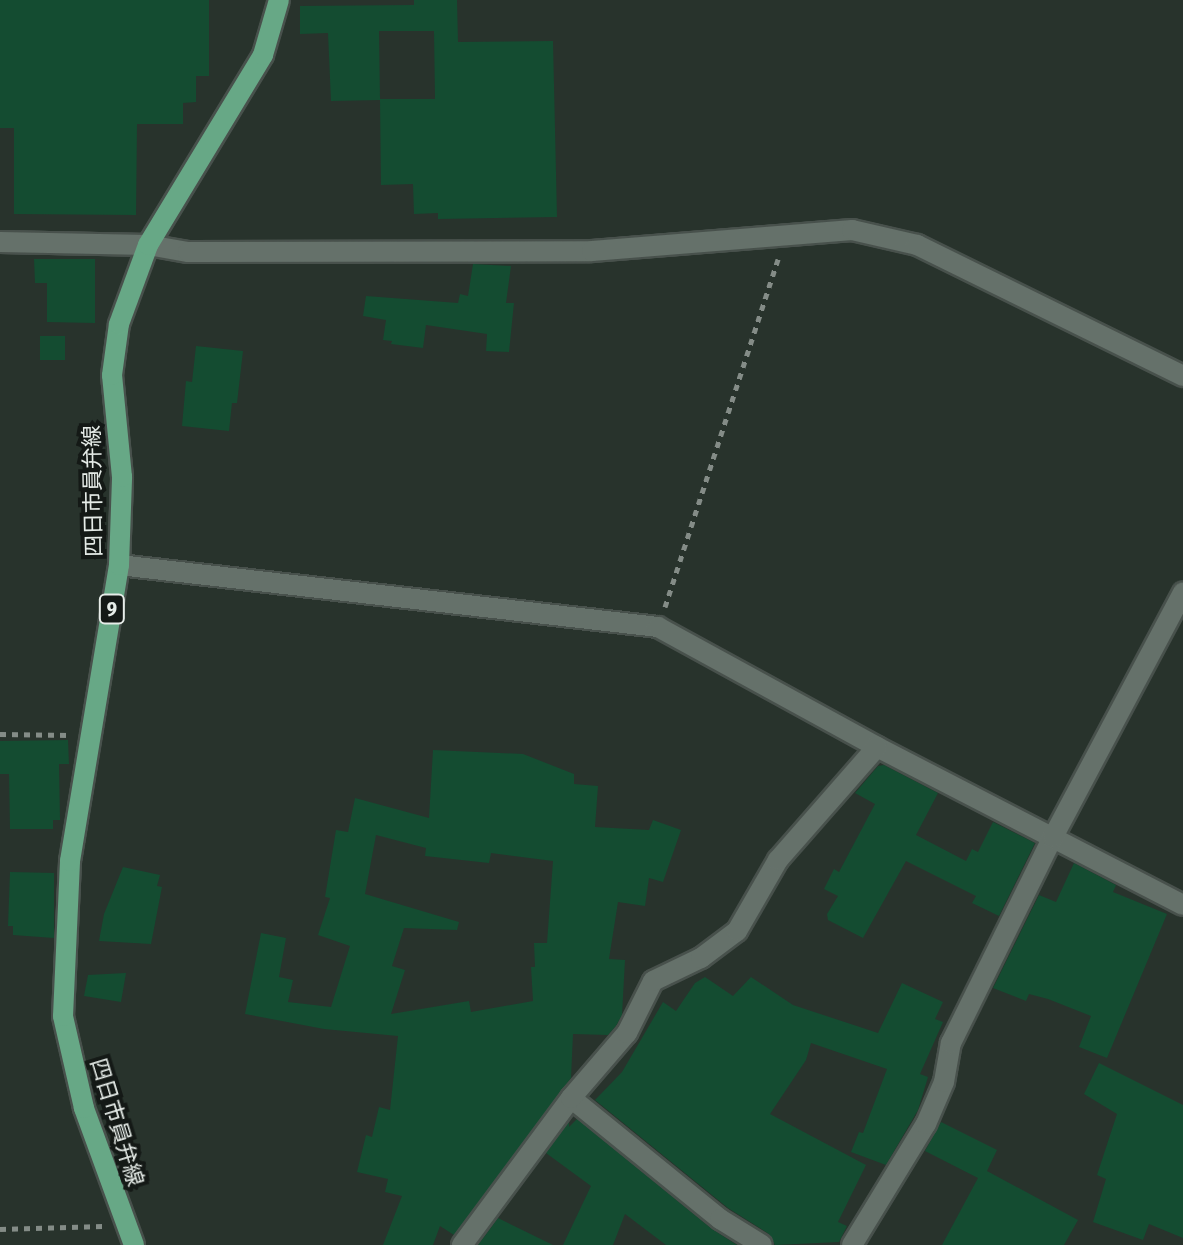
<!DOCTYPE html>
<meta charset="utf-8">
<style>
body{margin:0}
#map{position:relative;width:1183px;height:1245px;overflow:hidden;background:#28332c;font-family:"Fira Sans Condensed","Noto Sans JP",sans-serif}
div>[style]{position:absolute}
[style*='--x']{left:calc(var(--x)*1px);top:calc(var(--y)*1px);width:calc(var(--w)*1px);rotate:calc(var(--a)*1deg)}
.building>*{inset:0;background:#144c31;transform-origin:0 0}
.path>*{height:5px;margin-top:-2.5px;transform-origin:0;background:repeating-linear-gradient(90deg,#848c87 0 6px,transparent 0 12px)}
.roads{filter:drop-shadow(2px 0 #48514c) drop-shadow(-2px 0 #48514c) drop-shadow(0 2px #48514c) drop-shadow(0 -2px #48514c)}
.minor>*{height:20px;margin:-10px;padding:0 10px;transform-origin:10px;border-radius:10px;background:#65716a}
.primary>*{height:20px;margin:-10px;padding:0 10px;transform-origin:10px;border-radius:10px;background:#67a886}
span{translate:-50% -50%;white-space:nowrap;text-align:center;line-height:1.15;-webkit-text-stroke:8px #141916;paint-order:stroke}
.shield-label span{padding:2px 6px;background:#141916;border:2px solid;border-radius:6px;-webkit-text-stroke-width:0}
.shield-label{font-size:20px;color:#e6ece8;font-weight:700}
.street-label{font-size:22px;color:#e6ece8}
</style>
<div id="map">
<div class="building">
<i style="clip-path:polygon(0 0,209px 0,209px 76px,196px 76px,196px 102px,183px 103px,183px 124px,137px 124px,136px 215px,14px 214px,14px 128px,0 128px)"></i>
<i style="clip-path:polygon(evenodd,414px 0,457px 0,458px 42px,553px 41px,557px 217px,438px 219px,438px 213px,414px 214px,413px 184px,381px 185px,380px 100px,331px 101px,328px 33px,300px 34px,300px 6px,414px 5px,414px 0,379px 31px,434px 31px,435px 99px,380px 99px,379px 31px)"></i>
<i style="clip-path:polygon(34px 259px,95px 259px,95px 323px,47px 322px,47px 283px,35px 283px)"></i>
<i style="clip-path:polygon(473px 264px,511px 266px,506px 303px,514px 303px,509px 352px,486px 351px,487px 334px,426px 325px,423px 348px,391px 344px,392px 341px,383px 340px,386px 320px,363px 316px,366px 296px,458px 303px,460px 294px,468px 296px)"></i>
<i style="left:40px;top:336px;width:25px;height:24px"></i>
<i style="clip-path:polygon(196px 346px,243px 351px,237px 403px,232px 403px,229px 431px,182px 426px,186px 381px,192px 382px)"></i>
<i style="clip-path:polygon(68px 740px,69px 764px,59px 764px,60px 820px,53px 820px,53px 829px,10px 829px,9px 774px,0 774px,0 741px)"></i>
<i style="clip-path:polygon(evenodd,433px 750px,523px 754px,574px 774px,574px 784px,598px 786px,595px 827px,649px 830px,653px 820px,681px 830px,663px 882px,649px 878px,645px 906px,618px 902px,609px 959px,625px 960px,622px 1015px,616px 1026px,608px 1035px,573px 1034px,571px 1078px,454px 1235px,440px 1226px,433px 1245px,383px 1245px,402px 1196px,385px 1192px,388px 1179px,357px 1172px,366px 1135px,372px 1137px,379px 1107px,390px 1110px,398px 1036px,324px 1029px,245px 1014px,261px 933px,286px 938px,279px 977px,293px 980px,288px 1002px,331px 1007px,350px 946px,318px 935px,330px 898px,325px 897px,336px 830px,348px 832px,355px 798px,429px 818px,433px 750px,376px 835px,426px 848px,425px 856px,489px 863px,491px 853px,553px 861px,547px 943px,534px 943px,535px 967px,531px 967px,533px 1001px,471px 1012px,469px 1001px,391px 1014px,405px 970px,392px 966px,404px 928px,457px 930px,459px 922px,365px 894px,376px 835px)"></i>
<i style="clip-path:polygon(884px 765px,938px 793px,916px 835px,966px 861px,972px 849px,978px 852px,993px 822px,1035px 843px,999px 916px,972px 903px,976px 896px,906px 861px,863px 938px,828px 920px,827px 914px,838px 896px,824px 889px,834px 869px,839px 872px,875px 804px,855px 793px,878px 766px)"></i>
<i style="clip-path:polygon(1074px 863px,1116px 885px,1113px 892px,1167px 914px,1107px 1058px,1079px 1047px,1091px 1016px,1048px 999px,1029px 994px,1026px 1001px,993px 988px,1039px 895px,1056px 902px)"></i>
<i style="clip-path:polygon(123px 867px,160px 875px,157px 886px,162px 887px,151px 944px,99px 941px,104px 914px)"></i>
<i style="clip-path:polygon(10px 872px,54px 873px,54px 938px,13px 935px,13px 926px,8px 926px)"></i>
<i style="clip-path:polygon(126px 973px,121px 1002px,84px 996px,88px 975px)"></i>
<i style="clip-path:polygon(705px 977px,733px 996px,751px 977px,793px 1005px,878px 1033px,902px 983px,943px 1002px,935px 1019px,943px 1022px,920px 1074px,928px 1077px,918px 1110px,886px 1165px,851px 1152px,859px 1132px,863px 1133px,887px 1069px,811px 1043px,806px 1060px,770px 1114px,866px 1165px,838px 1222px,847px 1226px,839px 1242px,775px 1245px,769px 1234px,728px 1208px,595px 1100px,622px 1072px,663px 1002px,676px 1011px,695px 983px)"></i>
<i style="clip-path:polygon(1099px 1063px,1183px 1105px,1183px 1238px,1149px 1224px,1143px 1240px,1093px 1222px,1106px 1179px,1097px 1175px,1117px 1114px,1084px 1094px)"></i>
<i style="clip-path:polygon(577px 1119px,712px 1229px,737px 1245px,666px 1245px,625px 1214px,613px 1245px,563px 1245px,591px 1186px,546px 1153px,569px 1122px,569px 1127px)"></i>
<i style="clip-path:polygon(941px 1122px,997px 1150px,987px 1171px,1078px 1220px,1064px 1245px,942px 1245px,978px 1178px,925px 1151px)"></i>
<i style="clip-path:polygon(498px 1218px,553px 1245px,478px 1245px)"></i>
</div>
<div class="path">
<i style="--x:665;--y:607;--w:366;--a:-72"></i>
<i style="--x:0;--y:734;--w:70;--a:0.8"></i>
<i style="--x:0;--y:1229;--w:103;--a:-1.7"></i>
</div>
<div class="roads">
<div class="minor">
<i style="--x:0;--y:242;--w:148;--a:1.2"></i>
<i style="--x:148;--y:245;--w:41;--a:9.9"></i>
<i style="--x:188;--y:252;--w:404;--a:-0.1"></i>
<i style="--x:592;--y:251;--w:261;--a:-4.6"></i>
<i style="--x:852;--y:230;--w:67;--a:13"></i>
<i style="--x:917;--y:245;--w:297;--a:26.2"></i>
<i style="--x:119;--y:565;--w:543;--a:6.56"></i>
<i style="--x:658;--y:627;--w:250;--a:28.7"></i>
<i style="--x:877;--y:747;--w:344;--a:27.3"></i>
<i style="--x:571;--y:1098;--w:192;--a:39.1"></i>
<i style="--x:720;--y:1219;--w:49;--a:31.8"></i>
<i style="--x:462;--y:1245;--w:183;--a:-53.4"></i>
<i style="--x:571;--y:1098;--w:86;--a:-49.3"></i>
<i style="--x:627;--y:1033;--w:58;--a:-63.4"></i>
<i style="--x:653;--y:981;--w:53;--a:-25.6"></i>
<i style="--x:701;--y:958;--w:45;--a:-36.9"></i>
<i style="--x:737;--y:931;--w:82;--a:-60"></i>
<i style="--x:778;--y:860;--w:150;--a:-48.8"></i>
<i style="--x:852;--y:1245;--w:142;--a:-58.6"></i>
<i style="--x:926;--y:1124;--w:46;--a:-66.8"></i>
<i style="--x:944;--y:1082;--w:40;--a:-80"></i>
<i style="--x:951;--y:1043;--w:230;--a:-63.7"></i>
<i style="--x:1053;--y:837;--w:277;--a:-62"></i>
</div>
<div class="primary">
<i style="--x:134;--y:1245;--w:146;--a:-110.1"></i>
<i style="--x:84;--y:1108;--w:94;--a:-102.9"></i>
<i style="--x:63;--y:1016;--w:155;--a:-87.4"></i>
<i style="--x:70;--y:861;--w:300;--a:-80.6"></i>
<i style="--x:119;--y:565;--w:88;--a:-88"></i>
<i style="--x:122;--y:477;--w:102;--a:-95.6"></i>
<i style="--x:112;--y:375;--w:51;--a:-82.2"></i>
<i style="--x:119;--y:324;--w:84;--a:-69.8"></i>
<i style="--x:148;--y:245;--w:222;--a:-58.8"></i>
<i style="--x:263;--y:55;--w:57;--a:-73.8"></i>
</div>
</div>
<div class="shield-label">
<span style="left:112px;top:609px">9</span>
</div>
<div class="street-label">
<span style="left:93px;top:491px;rotate:-91deg">四日市員弁線</span>
<span style="left:117px;top:1122px;rotate:73deg">四日市員弁線</span>
</div>
</div>
